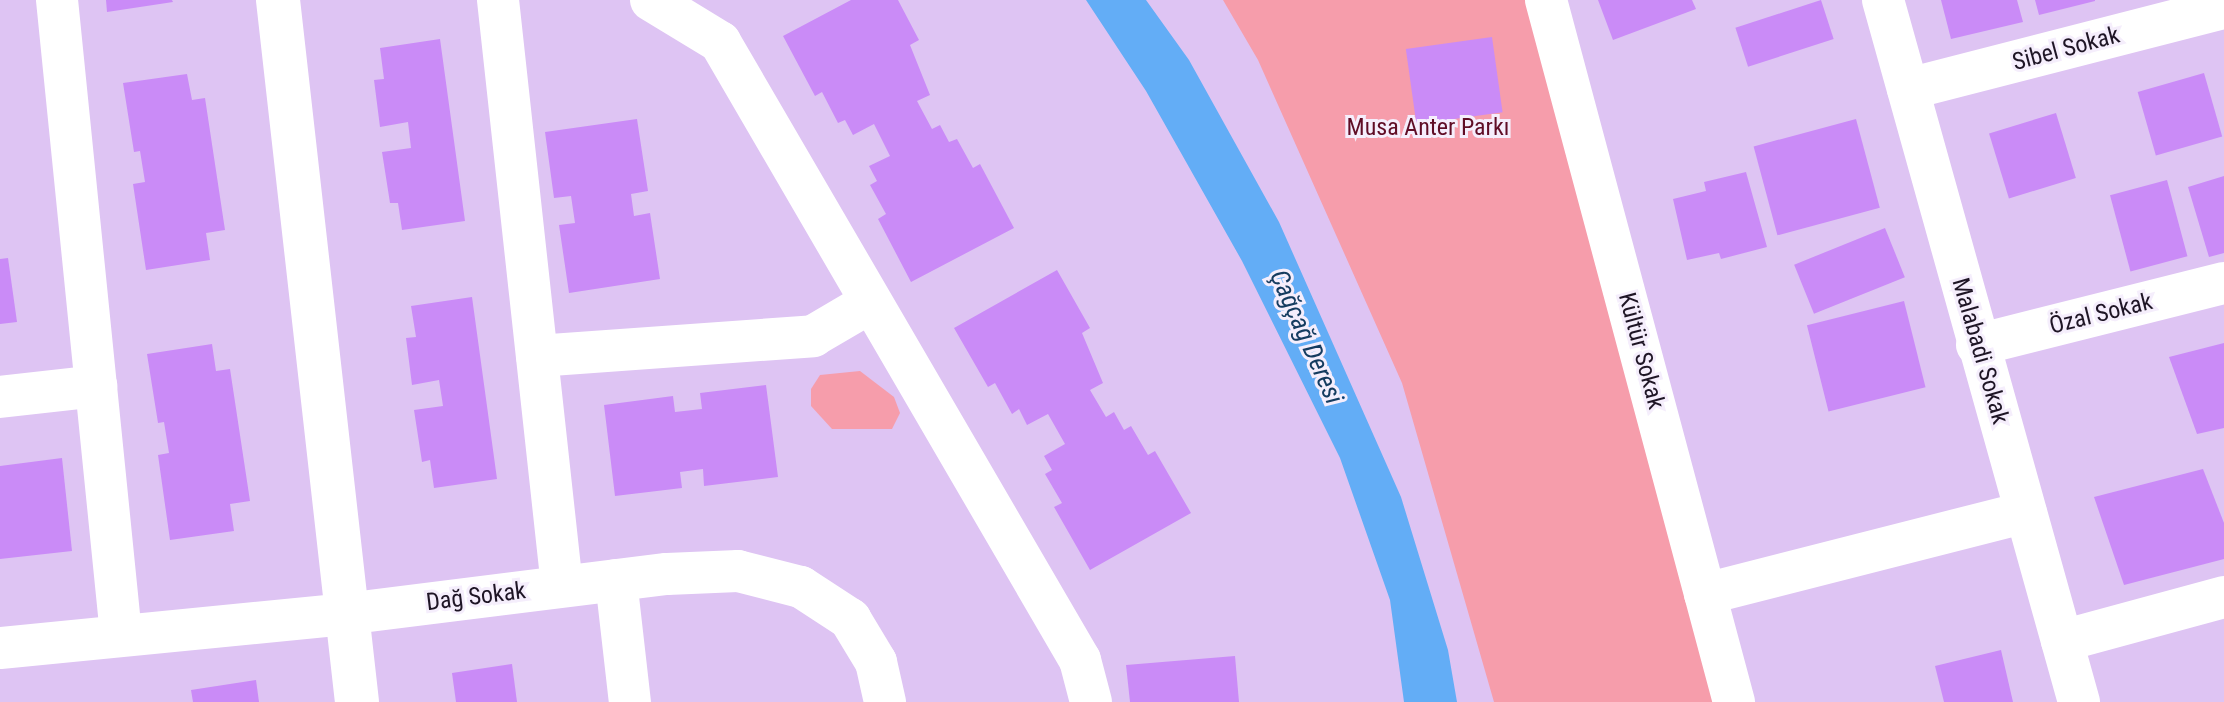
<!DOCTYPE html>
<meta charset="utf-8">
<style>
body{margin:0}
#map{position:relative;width:2224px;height:702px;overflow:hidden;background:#dec4f3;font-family:"Roboto Condensed",sans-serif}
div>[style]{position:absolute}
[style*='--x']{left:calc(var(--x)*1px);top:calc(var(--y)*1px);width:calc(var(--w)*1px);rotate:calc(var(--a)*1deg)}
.green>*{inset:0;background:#f69dab}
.water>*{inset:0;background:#63adf6}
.building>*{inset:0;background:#ca8bf7;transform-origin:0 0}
.minor>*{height:42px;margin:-21px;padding:0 21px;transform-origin:21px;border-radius:21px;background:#fff}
.tertiary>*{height:44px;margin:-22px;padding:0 22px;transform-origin:22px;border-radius:22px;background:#fff}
span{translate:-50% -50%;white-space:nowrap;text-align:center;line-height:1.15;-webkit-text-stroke:6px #f5eefc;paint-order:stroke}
.street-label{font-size:24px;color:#1e1525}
.park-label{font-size:24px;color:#600d26}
.water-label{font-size:26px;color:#153c60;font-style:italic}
</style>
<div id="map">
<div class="green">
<i style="clip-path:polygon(1223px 0,1525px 0,1713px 702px,1494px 702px,1402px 383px,1258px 60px)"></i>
<i style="clip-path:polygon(860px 371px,894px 397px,900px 413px,892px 429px,832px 429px,811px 406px,811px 389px,820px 375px)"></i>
</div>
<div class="water">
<i style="clip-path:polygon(1086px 0,1146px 0,1189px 60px,1279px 222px,1401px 497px,1448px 650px,1457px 702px,1404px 702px,1390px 600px,1340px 458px,1242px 261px,1146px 91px)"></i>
</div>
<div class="building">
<i style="clip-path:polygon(106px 0,172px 0,173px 2px,107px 12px)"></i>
<i style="clip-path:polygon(851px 0,898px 0,919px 40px,910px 45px,930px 95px,917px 101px,932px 129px,940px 125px,949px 142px,957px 139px,973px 168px,980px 164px,1014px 228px,911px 282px,878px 219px,886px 214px,870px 185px,877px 181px,869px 166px,890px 156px,874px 124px,853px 135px,845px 120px,838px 123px,822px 92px,815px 96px,783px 36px)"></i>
<i style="clip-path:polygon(1598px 0,1692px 0,1696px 9px,1613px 40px)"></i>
<i style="left:1821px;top:0;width:41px;height:90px;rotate:72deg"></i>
<i style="clip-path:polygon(1941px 0,2017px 0,2023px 22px,1951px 39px)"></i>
<i style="clip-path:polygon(2035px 0,2095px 0,2095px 1px,2039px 15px)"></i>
<i style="left:1492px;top:37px;width:76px;height:87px;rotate:82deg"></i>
<i style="clip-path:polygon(440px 39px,465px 221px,402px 230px,398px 203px,390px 203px,382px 152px,411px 148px,408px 122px,380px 127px,374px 80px,384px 79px,380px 48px)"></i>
<i style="left:2204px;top:73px;width:66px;height:69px;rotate:74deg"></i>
<i style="clip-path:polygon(187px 74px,192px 100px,205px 98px,225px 230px,206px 233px,210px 260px,146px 270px,133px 184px,145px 182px,140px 151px,134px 152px,123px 83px)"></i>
<i style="left:2056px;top:113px;width:68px;height:70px;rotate:73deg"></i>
<i style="clip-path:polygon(637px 119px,648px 191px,631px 194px,634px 216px,650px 213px,660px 279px,569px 293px,559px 225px,575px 223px,571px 196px,554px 198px,545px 132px)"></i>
<i style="left:1856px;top:119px;width:92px;height:106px;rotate:75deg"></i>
<i style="clip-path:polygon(1746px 172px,1767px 247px,1721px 259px,1719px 253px,1687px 260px,1673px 199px,1706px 191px,1704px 182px)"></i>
<i style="clip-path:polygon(2224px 176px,2224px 253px,2209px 257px,2188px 187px)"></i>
<i style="left:2167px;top:180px;width:79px;height:59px;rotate:75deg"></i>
<i style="left:1885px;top:228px;width:53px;height:98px;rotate:68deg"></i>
<i style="clip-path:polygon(8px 258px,17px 322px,0 324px,0 259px)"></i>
<i style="clip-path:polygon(1057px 270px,1090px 328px,1082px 333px,1103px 383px,1090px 390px,1106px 417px,1114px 412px,1124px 430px,1131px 426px,1148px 455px,1155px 451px,1191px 513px,1090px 570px,1054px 507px,1062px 503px,1045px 474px,1052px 470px,1044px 456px,1065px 444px,1048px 414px,1027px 425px,1019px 409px,1012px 414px,995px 383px,988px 387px,954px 328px)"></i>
<i style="clip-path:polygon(472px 297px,497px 479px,434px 488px,430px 460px,422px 462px,414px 410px,443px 406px,439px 380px,412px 385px,406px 338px,416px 337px,411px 306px)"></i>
<i style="left:1904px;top:301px;width:89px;height:100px;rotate:76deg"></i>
<i style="clip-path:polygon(2224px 343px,2224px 428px,2197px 434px,2169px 357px)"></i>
<i style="clip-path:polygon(212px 344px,216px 371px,230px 369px,250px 501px,230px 504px,234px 531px,170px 540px,158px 455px,169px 453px,164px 422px,158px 423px,147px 354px)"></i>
<i style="clip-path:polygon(766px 385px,778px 477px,704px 486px,703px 469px,680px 472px,682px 488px,615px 496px,604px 405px,673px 396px,675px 412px,702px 409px,700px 393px)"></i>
<i style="clip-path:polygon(62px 458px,72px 551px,0 559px,0 466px)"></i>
<i style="clip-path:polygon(2203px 469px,2224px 523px,2224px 559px,2124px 585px,2094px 497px)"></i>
<i style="clip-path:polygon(2001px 650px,2013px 702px,1944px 702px,1935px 666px)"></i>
<i style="clip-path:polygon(1235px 656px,1239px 702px,1130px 702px,1126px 665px)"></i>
<i style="clip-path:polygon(512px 664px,517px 702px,456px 702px,452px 673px)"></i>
<i style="clip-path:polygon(256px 680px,259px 702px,193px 702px,191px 690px)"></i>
</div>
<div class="minor">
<i style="--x:57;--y:0;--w:638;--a:84.24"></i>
<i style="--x:498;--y:0;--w:589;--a:83.77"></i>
<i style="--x:651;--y:0;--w:81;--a:31.3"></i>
<i style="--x:720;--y:42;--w:715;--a:59.78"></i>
<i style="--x:1080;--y:660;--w:43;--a:75.3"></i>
<i style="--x:1546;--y:0;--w:727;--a:75.01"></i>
<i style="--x:1883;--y:0;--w:729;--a:74.4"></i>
<i style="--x:1908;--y:89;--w:326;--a:-14.4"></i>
<i style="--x:1977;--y:345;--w:255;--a:-14.1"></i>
<i style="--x:537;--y:356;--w:277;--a:-4.1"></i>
<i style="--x:813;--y:336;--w:67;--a:-30.4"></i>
<i style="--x:0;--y:397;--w:97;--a:-6.5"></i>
<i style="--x:616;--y:580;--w:123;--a:83.5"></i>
<i style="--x:1705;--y:594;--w:331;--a:-14.3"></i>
<i style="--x:2062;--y:641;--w:168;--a:-15.2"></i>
<i style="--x:0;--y:648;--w:347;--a:-5.6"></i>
<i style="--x:345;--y:614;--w:324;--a:-7.1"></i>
<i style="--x:667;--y:574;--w:71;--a:-2.4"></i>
<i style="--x:738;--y:571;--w:65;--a:14.3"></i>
<i style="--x:801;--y:587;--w:59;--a:33.1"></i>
<i style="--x:850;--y:619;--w:50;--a:58.8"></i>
<i style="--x:876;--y:662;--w:41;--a:77.3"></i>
</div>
<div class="tertiary">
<i style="--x:278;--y:0;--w:706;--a:83.58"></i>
</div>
<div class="street-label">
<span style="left:2066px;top:49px;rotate:-15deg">Sibel Sokak</span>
<span style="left:2101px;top:314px;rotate:-14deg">Özal Sokak</span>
<span style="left:1641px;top:351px;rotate:75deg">Kültür Sokak</span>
<span style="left:1980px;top:351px;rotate:74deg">Malabadi Sokak</span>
<span style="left:476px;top:597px;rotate:-7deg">Dağ Sokak</span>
</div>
<div class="park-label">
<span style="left:1428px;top:128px">Musa Anter Parkı</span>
</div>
<div class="water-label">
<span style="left:1306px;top:337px;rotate:66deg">Çağçağ Deresi</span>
</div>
</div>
